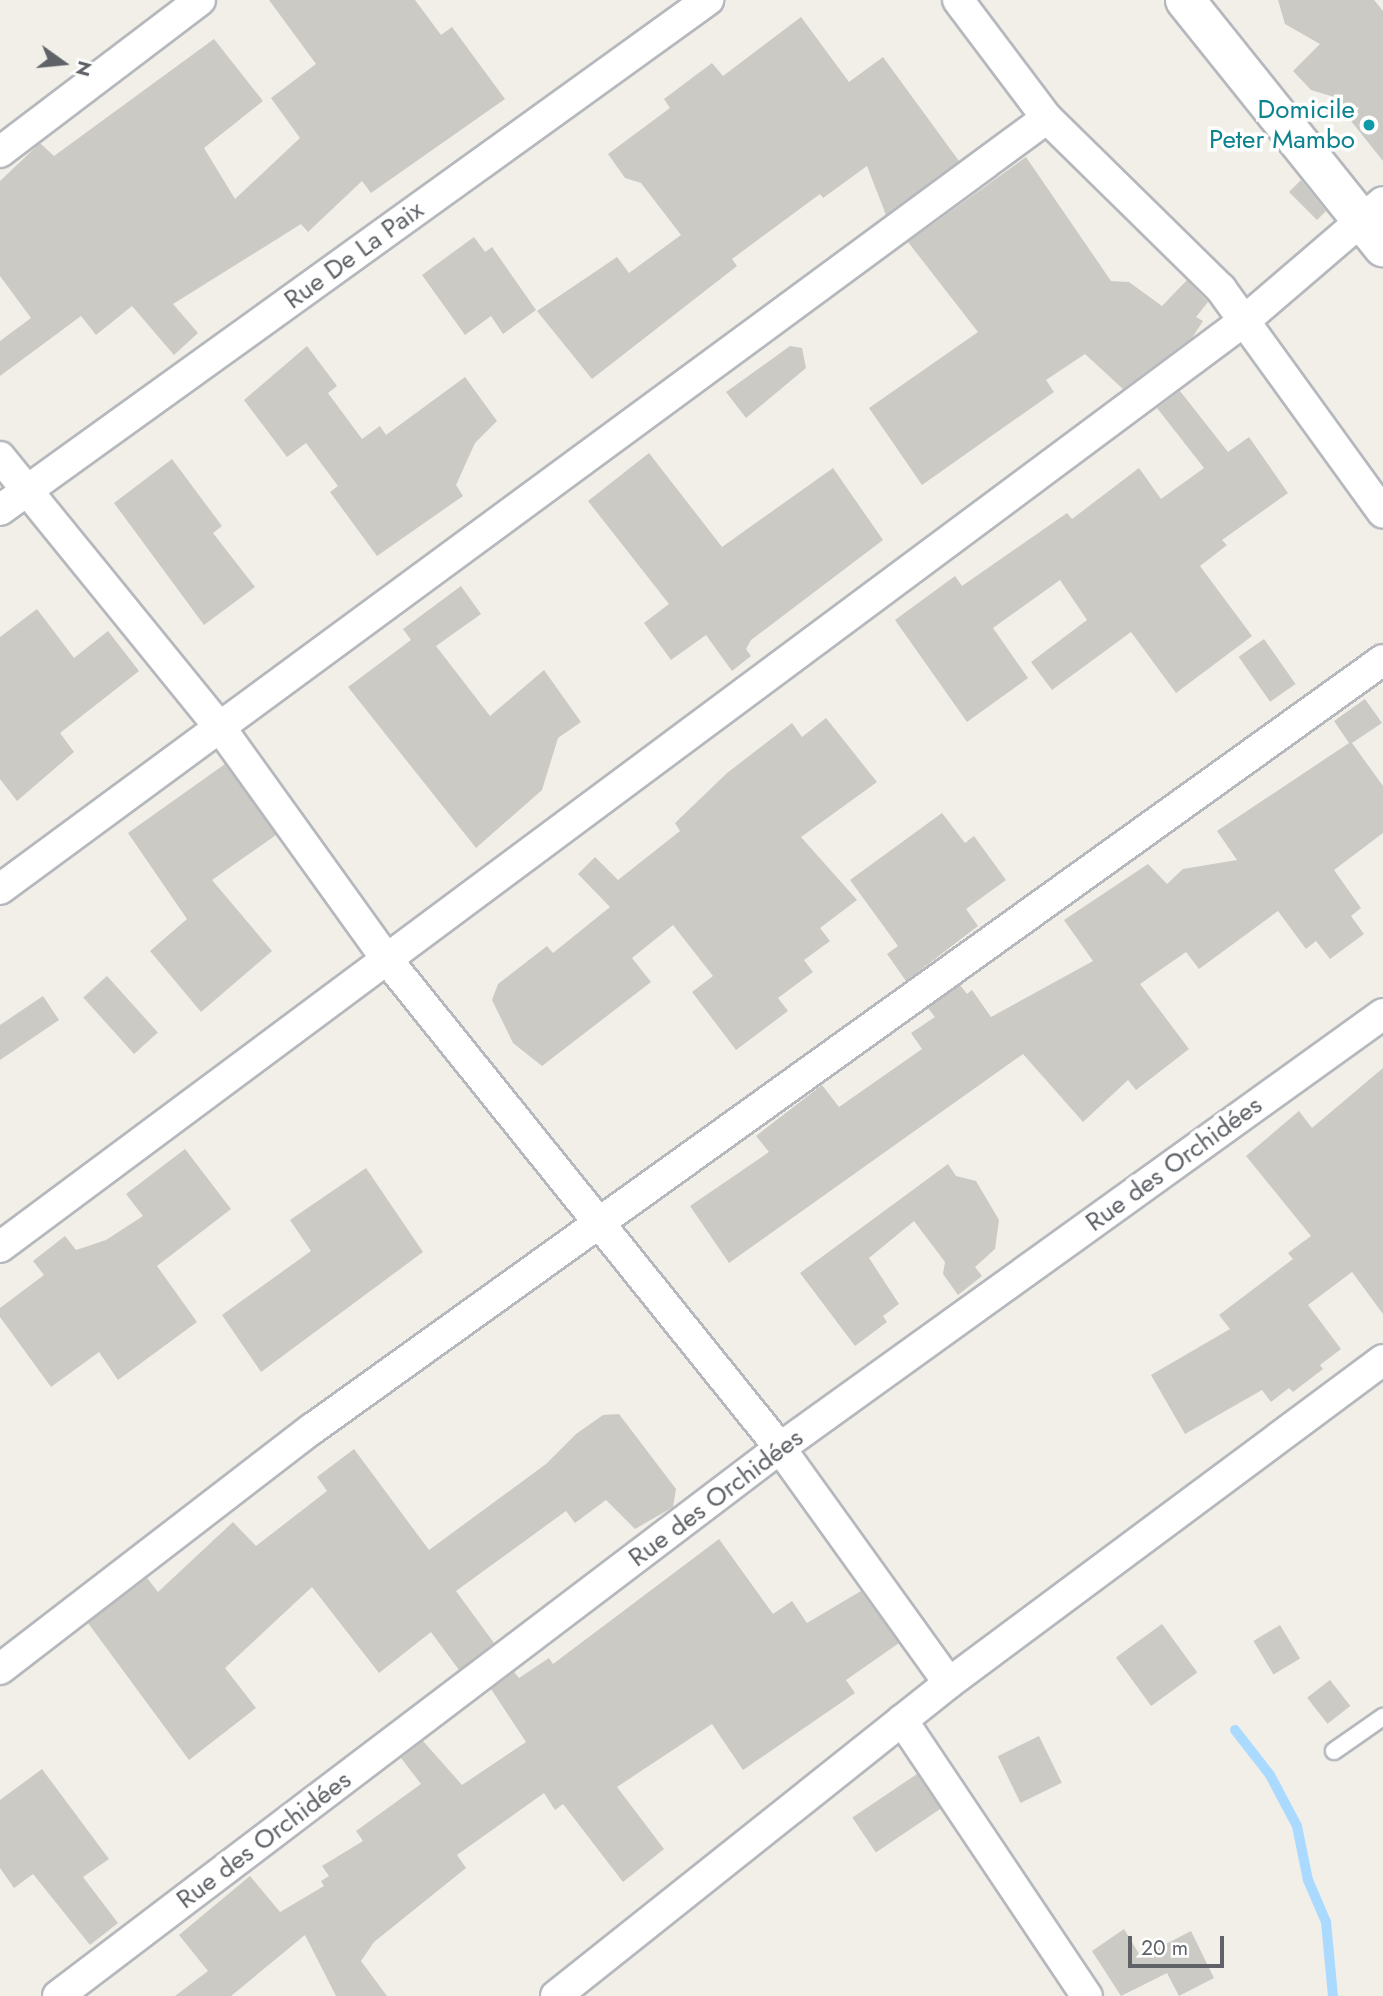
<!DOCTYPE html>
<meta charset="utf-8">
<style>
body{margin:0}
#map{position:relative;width:1383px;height:1996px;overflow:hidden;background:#f1efe8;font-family:Jost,sans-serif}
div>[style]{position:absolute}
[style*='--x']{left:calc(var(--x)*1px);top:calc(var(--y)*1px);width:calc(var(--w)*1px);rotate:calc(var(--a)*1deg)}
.stream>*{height:10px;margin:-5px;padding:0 5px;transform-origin:5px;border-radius:5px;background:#aadaff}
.building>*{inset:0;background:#cccac5;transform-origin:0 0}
.roads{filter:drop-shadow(2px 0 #b5b8bc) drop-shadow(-2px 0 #b5b8bc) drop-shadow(0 2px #b5b8bc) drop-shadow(0 -2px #b5b8bc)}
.lane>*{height:16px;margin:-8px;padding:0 8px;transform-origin:8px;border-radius:8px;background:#fff}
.street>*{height:30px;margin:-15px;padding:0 15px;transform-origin:15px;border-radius:15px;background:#fff}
.secondary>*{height:38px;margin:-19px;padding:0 19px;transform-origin:19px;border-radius:19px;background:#fff}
.dots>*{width:19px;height:19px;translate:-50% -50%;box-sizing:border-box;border:4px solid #fff;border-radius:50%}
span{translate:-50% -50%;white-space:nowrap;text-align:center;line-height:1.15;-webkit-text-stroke:7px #fff;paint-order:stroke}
.culture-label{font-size:26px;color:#0d838f}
.right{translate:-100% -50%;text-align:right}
.street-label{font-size:26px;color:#5f6368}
.north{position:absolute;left:28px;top:28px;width:70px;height:70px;-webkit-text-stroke:5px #fff;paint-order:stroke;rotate:105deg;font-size:19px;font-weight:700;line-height:28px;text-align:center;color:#5f6368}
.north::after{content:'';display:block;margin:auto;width:24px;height:32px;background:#5f6368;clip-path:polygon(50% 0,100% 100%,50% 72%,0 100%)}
.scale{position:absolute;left:1128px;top:1936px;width:96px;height:32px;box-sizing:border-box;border:4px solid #5f6368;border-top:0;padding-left:9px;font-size:21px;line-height:24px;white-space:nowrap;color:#5f6368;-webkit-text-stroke:5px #fff;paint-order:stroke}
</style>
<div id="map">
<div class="stream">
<i style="--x:1235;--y:1730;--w:57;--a:52.1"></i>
<i style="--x:1270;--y:1775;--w:58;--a:62.1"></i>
<i style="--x:1297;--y:1826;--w:55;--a:78.5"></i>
<i style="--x:1308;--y:1880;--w:46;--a:66.8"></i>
<i style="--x:1326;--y:1922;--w:74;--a:84.6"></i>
</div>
<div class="building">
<i style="clip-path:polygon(269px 0,415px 0,441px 35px,452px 27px,505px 99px,371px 193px,362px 181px,308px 232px,301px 224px,173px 304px,198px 333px,174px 355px,132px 306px,96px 335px,81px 316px,0 376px,0 341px,31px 318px,0 276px,0 181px,40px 143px,54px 156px,214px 39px,263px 101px,204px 148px,235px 199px,300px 138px,271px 98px,316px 64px)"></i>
<i style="clip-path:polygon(1278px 0,1374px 0,1383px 11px,1383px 161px,1331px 96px,1311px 90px,1293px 71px,1320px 44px,1285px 24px)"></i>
<i style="clip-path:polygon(801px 17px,849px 82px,883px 57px,959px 161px,886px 215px,867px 166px,823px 198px,820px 194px,732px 259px,737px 266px,592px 379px,537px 311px,617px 257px,629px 273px,681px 235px,641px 183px,625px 178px,608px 154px,670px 108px,664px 99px,712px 63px,723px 76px)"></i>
<i style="clip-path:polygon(1026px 157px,1111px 281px,1129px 282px,1162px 306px,1187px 280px,1208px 302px,1196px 317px,1203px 321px,1192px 338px,1123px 389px,1085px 354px,1046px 380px,1054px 392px,922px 485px,869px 408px,978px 332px,908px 242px)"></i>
<i style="clip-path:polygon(1301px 180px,1326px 211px,1317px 220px,1289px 192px)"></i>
<i style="clip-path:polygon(474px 237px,485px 252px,492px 247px,536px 310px,503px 334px,491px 316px,465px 335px,422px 275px)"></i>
<i style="clip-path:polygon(307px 346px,337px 386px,328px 393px,362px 439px,380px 426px,386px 435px,465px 377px,497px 421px,475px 443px,456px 485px,463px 496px,377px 556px,330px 492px,338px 486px,306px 443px,287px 457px,244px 400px)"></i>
<i style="clip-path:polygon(790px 346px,802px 348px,806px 368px,746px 418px,726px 392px)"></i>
<i style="clip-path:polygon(1180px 391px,1228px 452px,1249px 437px,1288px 493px,1222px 540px,1227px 545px,1200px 566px,1252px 636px,1176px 693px,1131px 632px,1052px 690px,1031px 662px,1087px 620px,1060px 580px,993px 628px,1028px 678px,967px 722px,895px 620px,955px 576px,962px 586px,1067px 513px,1072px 519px,1139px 468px,1161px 499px,1204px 468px,1157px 408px)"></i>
<i style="clip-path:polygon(649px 453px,722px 547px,833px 468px,883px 540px,751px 640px,746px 649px,751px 656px,732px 671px,706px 635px,671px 660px,644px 623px,669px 604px,588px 501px)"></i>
<i style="clip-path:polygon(172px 459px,222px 526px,213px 533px,255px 587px,204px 625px,114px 503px)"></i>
<i style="clip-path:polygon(461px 586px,481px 614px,436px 646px,490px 716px,544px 670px,581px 722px,558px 738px,542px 790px,476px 848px,348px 687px,411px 640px,403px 629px)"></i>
<i style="clip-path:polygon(37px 609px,74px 658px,108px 631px,139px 671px,60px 733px,74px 752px,17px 801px,0 779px,0 637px)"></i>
<i style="left:1264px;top:639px;width:55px;height:31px;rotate:55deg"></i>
<i style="clip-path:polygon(1365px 699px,1382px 723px,1352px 743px,1383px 786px,1383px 833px,1334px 870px,1361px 908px,1351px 916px,1364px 934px,1330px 959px,1316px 941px,1306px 949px,1278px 911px,1199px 969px,1186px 952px,1140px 984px,1189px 1049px,1136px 1090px,1128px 1080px,1083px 1122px,1023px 1054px,729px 1263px,690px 1206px,769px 1152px,756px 1136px,822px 1085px,839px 1107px,922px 1049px,911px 1033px,935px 1017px,928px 1008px,960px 985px,967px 994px,972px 990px,991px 1017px,1093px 961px,1064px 920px,1148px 864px,1167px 884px,1183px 869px,1237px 860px,1217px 831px,1349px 743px,1334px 721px)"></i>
<i style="clip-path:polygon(826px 718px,877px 782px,801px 837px,857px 900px,820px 928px,830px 941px,804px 960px,813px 972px,778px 998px,788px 1011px,736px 1050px,692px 992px,713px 976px,673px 925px,632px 958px,651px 982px,542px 1066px,513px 1043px,492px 1000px,498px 984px,547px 946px,553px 953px,610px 907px,578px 874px,595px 857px,618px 880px,680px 831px,675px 823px,727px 773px,792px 723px,802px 737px)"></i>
<i style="clip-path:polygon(225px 764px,276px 835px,212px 880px,272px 951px,201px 1012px,150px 951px,187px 919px,128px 833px)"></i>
<i style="clip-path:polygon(942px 813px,965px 843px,974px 836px,1006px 880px,966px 909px,978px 926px,906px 981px,887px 954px,898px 946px,850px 880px)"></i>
<i style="left:107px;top:976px;width:76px;height:32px;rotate:48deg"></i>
<i style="clip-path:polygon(43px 996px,59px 1020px,0 1060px,0 1025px)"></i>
<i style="clip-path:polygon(1383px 1068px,1383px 1314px,1352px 1272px,1308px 1305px,1341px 1349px,1320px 1365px,1323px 1369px,1293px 1392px,1289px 1388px,1271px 1402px,1262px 1390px,1185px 1434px,1151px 1375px,1230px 1329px,1219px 1315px,1293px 1259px,1288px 1253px,1311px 1236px,1246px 1156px,1299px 1111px,1312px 1128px)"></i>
<i style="clip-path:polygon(185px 1149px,231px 1209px,157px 1266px,197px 1322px,118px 1380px,99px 1352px,51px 1387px,0 1317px,0 1308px,44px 1275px,33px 1261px,65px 1236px,76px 1250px,106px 1240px,143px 1216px,126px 1194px)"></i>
<i style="clip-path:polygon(948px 1164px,956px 1176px,976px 1181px,999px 1220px,995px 1249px,975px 1267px,982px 1276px,958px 1295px,943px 1274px,945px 1262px,914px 1221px,869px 1258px,899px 1304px,883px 1316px,887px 1322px,855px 1346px,800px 1273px)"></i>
<i style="clip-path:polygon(366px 1168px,423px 1252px,261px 1372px,222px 1315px,311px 1251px,290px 1220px)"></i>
<i style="clip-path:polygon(619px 1414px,676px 1489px,673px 1507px,635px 1529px,606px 1500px,575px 1523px,566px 1511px,456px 1591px,494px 1643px,459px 1670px,431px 1632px,379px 1673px,312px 1587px,225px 1668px,256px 1708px,189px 1760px,88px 1623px,147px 1578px,158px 1592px,233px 1522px,256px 1546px,327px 1491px,317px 1477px,354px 1449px,429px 1550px,546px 1464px,576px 1434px,603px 1415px)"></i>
<i style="clip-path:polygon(719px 1539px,773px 1614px,792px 1601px,807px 1623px,861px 1591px,899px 1643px,846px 1680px,855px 1693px,743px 1770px,712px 1724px,617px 1787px,664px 1849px,623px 1882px,563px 1804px,555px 1810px,544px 1793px,457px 1855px,466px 1868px,374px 1942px,361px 1961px,387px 1996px,336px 1996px,305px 1935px,231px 1996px,175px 1996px,208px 1971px,179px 1935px,250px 1876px,280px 1912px,324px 1886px,321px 1881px,329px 1876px,322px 1866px,363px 1841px,356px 1831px,421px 1784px,401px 1758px,423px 1741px,462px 1785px,526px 1742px,491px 1689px,514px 1672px,519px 1678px,549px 1658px,553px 1664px)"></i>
<i style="left:1162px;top:1624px;width:60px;height:57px;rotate:54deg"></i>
<i style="left:1280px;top:1625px;width:39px;height:31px;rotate:59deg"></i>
<i style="left:1330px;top:1680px;width:33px;height:29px;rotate:52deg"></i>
<i style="left:1039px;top:1736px;width:52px;height:46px;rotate:64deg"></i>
<i style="clip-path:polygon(42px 1769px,109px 1859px,83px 1877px,118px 1923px,90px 1945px,33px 1874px,14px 1888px,0 1868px,0 1800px)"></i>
<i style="left:917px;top:1774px;width:42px;height:78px;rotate:56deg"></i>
<i style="clip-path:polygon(1124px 1929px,1141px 1957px,1191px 1931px,1214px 1978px,1179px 1996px,1167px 1973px,1121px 1996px,1092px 1951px)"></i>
</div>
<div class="roads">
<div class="lane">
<i style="--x:1334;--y:1751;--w:60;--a:-34.8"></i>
</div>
<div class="street">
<i style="--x:958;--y:0;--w:148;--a:53"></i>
<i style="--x:1047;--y:118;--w:244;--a:44.5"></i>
<i style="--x:1221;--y:289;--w:276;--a:54.1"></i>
<i style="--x:0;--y:152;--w:251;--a:-37.2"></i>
<i style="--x:0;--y:457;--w:347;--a:50.9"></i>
<i style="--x:219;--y:726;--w:284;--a:54.3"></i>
<i style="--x:385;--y:957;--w:630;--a:51.18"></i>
<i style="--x:780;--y:1448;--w:289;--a:54.3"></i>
<i style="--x:0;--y:510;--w:873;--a:-35.77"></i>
<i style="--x:0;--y:889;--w:1300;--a:-36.37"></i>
<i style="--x:0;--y:1247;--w:1549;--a:-36.66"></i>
<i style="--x:1243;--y:322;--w:184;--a:-40.6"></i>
<i style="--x:0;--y:1669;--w:394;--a:-37.6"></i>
<i style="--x:312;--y:1429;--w:1318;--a:-35.68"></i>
<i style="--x:902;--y:1720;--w:332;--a:56.2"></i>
<i style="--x:58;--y:1996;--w:906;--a:-37.2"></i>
<i style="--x:780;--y:1448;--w:743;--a:-35.74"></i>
<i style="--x:556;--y:1996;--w:502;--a:-38.54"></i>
<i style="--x:949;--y:1683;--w:541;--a:-36.66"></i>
</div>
<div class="secondary">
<i style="--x:1185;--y:0;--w:317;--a:51.3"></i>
</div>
</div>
<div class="dots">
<i style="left:1369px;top:125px;background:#0f9aa8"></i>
</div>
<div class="culture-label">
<span class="right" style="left:1355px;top:125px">Domicile<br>Peter Mambo</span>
</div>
<div class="street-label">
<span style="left:354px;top:255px;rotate:-36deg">Rue De La Paix</span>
<span style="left:1174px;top:1164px;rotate:-36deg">Rue des Orchidées</span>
<span style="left:716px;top:1498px;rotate:-37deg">Rue des Orchidées</span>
<span style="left:264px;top:1840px;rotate:-37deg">Rue des Orchidées</span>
</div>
<div class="north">N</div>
<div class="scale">20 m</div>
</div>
